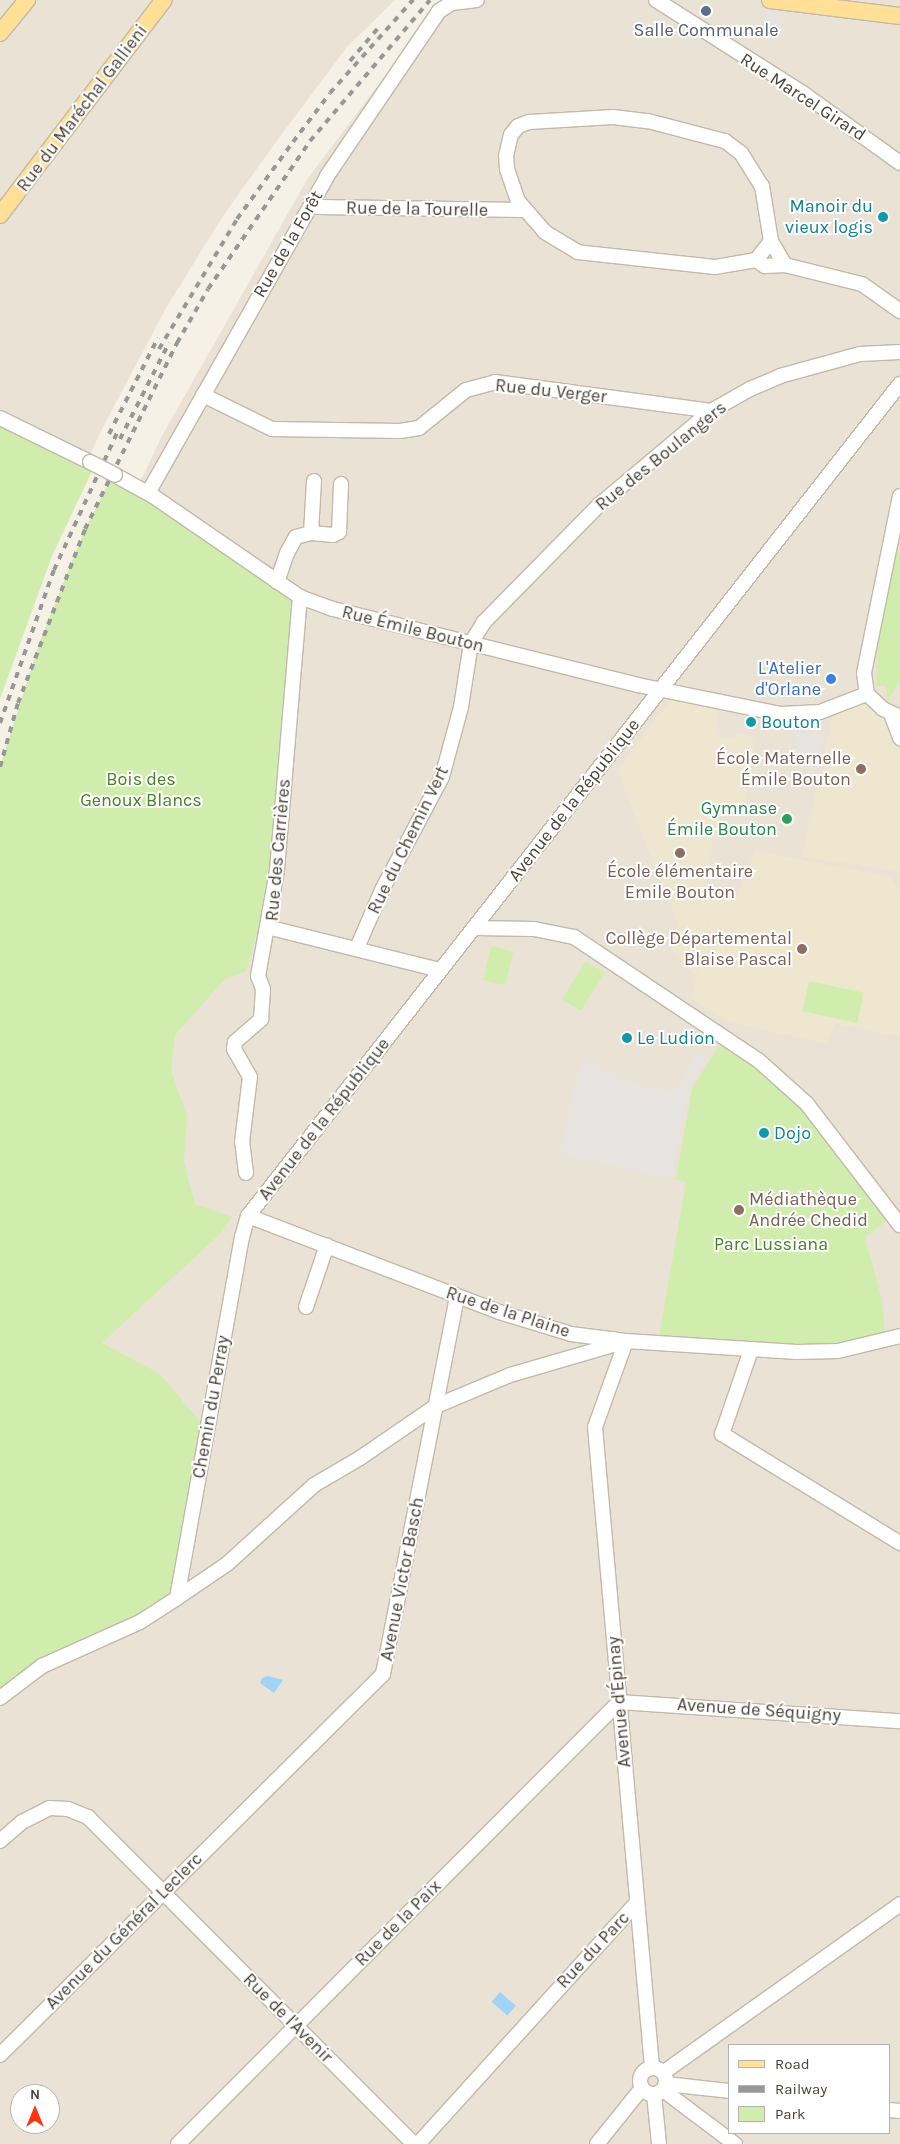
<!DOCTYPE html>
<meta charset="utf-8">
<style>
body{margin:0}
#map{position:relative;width:900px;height:2144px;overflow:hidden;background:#f5f1e7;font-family:Karla,sans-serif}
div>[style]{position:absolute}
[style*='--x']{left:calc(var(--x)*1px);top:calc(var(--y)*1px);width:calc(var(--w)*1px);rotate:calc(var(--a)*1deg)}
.residential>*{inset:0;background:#eae3d5}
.education>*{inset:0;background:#efe6d0}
.green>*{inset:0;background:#d0edad;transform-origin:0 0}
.parking>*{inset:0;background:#e6e3e0;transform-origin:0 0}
.water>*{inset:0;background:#9fd4f7;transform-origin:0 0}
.roads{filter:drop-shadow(1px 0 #c2b9a9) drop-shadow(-1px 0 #c2b9a9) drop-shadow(0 1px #c2b9a9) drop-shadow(0 -1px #c2b9a9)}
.minor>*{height:14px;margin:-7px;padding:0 7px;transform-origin:7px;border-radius:7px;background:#fff}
.minor>.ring{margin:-7px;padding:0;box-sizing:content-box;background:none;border:14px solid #fff;border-radius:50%}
.major>*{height:16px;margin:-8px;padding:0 8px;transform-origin:8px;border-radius:8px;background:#ffe096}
.rail>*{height:4px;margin-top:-2px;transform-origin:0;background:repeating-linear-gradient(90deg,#979797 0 6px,transparent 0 12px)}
.bridges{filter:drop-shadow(1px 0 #c2b9a9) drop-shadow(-1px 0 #c2b9a9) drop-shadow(0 1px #c2b9a9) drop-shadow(0 -1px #c2b9a9)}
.minor-bridge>*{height:14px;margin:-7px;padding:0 7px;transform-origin:7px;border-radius:7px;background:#fff}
.dots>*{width:14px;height:14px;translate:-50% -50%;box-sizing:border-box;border:2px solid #fff;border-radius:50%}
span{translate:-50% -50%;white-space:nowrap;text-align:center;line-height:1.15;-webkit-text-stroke:4px #fff;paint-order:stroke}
.service-label{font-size:18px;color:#4e5e75}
.street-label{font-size:18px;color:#494135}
.culture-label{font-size:18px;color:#0d838f}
.right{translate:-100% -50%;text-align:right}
.left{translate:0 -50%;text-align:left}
.shop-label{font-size:18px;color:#366cbe}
.education-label{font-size:18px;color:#785e54}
.park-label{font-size:18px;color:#478123}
.leisure-label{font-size:18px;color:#27864d}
.legend{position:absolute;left:728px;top:2044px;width:162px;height:90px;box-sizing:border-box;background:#fff;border:1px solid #b6b3ae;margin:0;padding:6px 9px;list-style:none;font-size:15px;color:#494135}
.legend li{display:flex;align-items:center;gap:10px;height:25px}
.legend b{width:25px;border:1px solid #b6b3ae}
.north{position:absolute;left:10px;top:2084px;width:50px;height:50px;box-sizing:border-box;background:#fff;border:1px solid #b6b3ae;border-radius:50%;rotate:0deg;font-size:14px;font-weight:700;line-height:20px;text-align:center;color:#494135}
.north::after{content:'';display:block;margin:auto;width:18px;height:22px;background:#ff3514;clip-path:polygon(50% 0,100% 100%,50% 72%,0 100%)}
</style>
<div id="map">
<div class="residential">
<i style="clip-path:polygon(0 0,395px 0,347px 47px,279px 138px,223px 216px,166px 308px,101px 431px,47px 549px,0 675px)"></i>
<i style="clip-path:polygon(evenodd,442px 0,900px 0,900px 2144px,0 2144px,0 871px,99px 567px,163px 434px,308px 178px,442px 0,729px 2045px,889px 2045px,889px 2133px,729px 2133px,729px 2045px,442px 0,20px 2094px,50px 2094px,50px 2124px,20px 2124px,20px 2094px)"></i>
</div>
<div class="education">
<i style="clip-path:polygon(672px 698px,719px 708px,716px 721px,719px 736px,736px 739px,737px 734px,756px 738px,743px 811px,724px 807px,725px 803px,721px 802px,702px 894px,715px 897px,695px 976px,671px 949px,678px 924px,617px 770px)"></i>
<i style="clip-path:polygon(866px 701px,882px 712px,900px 748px,900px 871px,802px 857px,833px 713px)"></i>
<i style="clip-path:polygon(755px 851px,890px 877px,900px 895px,900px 1036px,835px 1023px,826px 1044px,725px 1020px,691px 998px,716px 897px,736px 900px)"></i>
</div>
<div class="green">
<i style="clip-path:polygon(0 427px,93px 469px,52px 556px,0 699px)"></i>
<i style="clip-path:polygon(112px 476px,300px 597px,279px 820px,264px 907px,246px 971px,225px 979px,175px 1035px,171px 1070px,187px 1116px,184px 1162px,195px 1204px,232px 1217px,220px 1234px,102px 1343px,160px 1374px,202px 1424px,172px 1591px,133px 1617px,82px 1642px,0 1698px,0 767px,40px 641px,85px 529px)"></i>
<i style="clip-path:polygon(892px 550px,900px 553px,900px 681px,887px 702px,886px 686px,876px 686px,880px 618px)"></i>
<i style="left:491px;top:946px;width:23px;height:35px;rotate:13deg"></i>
<i style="left:586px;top:961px;width:22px;height:45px;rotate:32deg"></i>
<i style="left:809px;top:981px;width:56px;height:31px;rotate:12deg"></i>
<i style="clip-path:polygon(721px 1043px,766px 1075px,800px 1106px,888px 1220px,865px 1237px,882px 1300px,885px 1333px,819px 1346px,659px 1336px,686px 1182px,676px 1179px,692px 1088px)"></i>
</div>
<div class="parking">
<i style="left:766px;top:10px;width:20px;height:16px;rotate:9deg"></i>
<i style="left:795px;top:732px;width:29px;height:33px;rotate:8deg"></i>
<i style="clip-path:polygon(698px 1052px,707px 1058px,689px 1086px,671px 1178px,559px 1153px,582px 1060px,597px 1064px,616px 1079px,676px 1094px,680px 1081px)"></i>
</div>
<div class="water">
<i style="clip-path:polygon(268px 1676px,283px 1680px,274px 1693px,260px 1683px,262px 1678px)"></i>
<i style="left:500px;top:1992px;width:21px;height:13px;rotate:41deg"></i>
</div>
<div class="roads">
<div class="minor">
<i style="--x:656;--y:0;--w:175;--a:32.4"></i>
<i style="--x:804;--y:94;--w:118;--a:35.7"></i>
<i style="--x:311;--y:203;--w:8;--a:30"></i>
<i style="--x:318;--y:207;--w:206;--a:0.8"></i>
<i style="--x:771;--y:241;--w:24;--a:128"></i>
<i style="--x:756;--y:260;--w:42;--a:170.3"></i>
<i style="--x:715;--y:267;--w:138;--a:-173.8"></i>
<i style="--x:578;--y:252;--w:39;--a:-149"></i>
<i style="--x:545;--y:232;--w:41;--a:-131.1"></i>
<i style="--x:518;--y:201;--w:34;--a:-109"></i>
<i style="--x:507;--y:169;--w:13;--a:-94"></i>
<i style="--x:506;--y:156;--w:22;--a:-77"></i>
<i style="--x:511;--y:135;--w:11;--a:-52"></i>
<i style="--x:518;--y:126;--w:12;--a:-20"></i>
<i style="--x:529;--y:122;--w:84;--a:-3.4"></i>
<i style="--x:613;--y:117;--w:35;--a:7"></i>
<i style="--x:648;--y:121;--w:80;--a:14.6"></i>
<i style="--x:725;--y:141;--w:20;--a:37"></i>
<i style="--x:741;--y:153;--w:39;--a:58"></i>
<i style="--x:762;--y:186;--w:56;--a:80.7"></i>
<i style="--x:771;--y:241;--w:28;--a:60"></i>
<i style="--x:785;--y:265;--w:79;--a:13.9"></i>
<i style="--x:862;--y:284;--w:47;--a:35.4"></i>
<i style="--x:756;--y:260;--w:11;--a:34"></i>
<i style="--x:765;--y:266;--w:20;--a:-3"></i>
<i style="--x:203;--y:395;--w:77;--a:26.2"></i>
<i style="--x:272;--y:429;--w:128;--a:0.9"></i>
<i style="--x:400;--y:431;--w:19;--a:-9"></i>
<i style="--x:419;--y:428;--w:60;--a:-39"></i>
<i style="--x:466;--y:390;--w:30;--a:-15"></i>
<i style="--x:495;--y:382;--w:218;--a:7.6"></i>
<i style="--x:0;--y:418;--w:100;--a:26.1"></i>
<i style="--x:115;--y:475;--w:43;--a:28.9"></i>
<i style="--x:153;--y:496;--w:178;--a:34.5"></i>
<i style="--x:300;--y:597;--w:35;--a:20"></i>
<i style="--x:333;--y:609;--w:314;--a:14"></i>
<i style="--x:638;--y:685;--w:146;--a:11.5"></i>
<i style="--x:781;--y:714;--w:39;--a:-3"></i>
<i style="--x:820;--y:712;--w:50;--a:-21"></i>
<i style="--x:148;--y:493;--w:364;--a:-60.5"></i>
<i style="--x:327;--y:176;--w:199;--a:-55.8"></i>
<i style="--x:439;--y:11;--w:15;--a:-32"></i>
<i style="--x:452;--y:3;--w:25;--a:-7"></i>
<i style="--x:900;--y:496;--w:181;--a:101.5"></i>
<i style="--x:864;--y:673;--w:21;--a:82"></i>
<i style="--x:867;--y:694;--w:22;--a:43"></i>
<i style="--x:883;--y:709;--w:19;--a:25"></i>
<i style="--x:311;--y:533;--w:52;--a:-86.7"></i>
<i style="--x:277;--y:582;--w:31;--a:-71"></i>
<i style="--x:287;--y:553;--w:18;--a:-61"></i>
<i style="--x:296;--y:537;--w:16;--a:-15"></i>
<i style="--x:311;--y:533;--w:22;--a:5"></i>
<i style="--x:333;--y:535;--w:7;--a:-27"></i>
<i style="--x:339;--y:532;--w:48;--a:-87.6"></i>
<i style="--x:891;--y:714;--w:26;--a:69"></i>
<i style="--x:267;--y:927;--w:178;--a:14"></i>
<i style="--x:475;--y:928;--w:59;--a:1"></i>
<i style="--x:534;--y:929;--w:41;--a:11.3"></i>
<i style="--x:574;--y:937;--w:221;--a:33.8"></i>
<i style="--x:758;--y:1060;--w:66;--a:41.9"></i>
<i style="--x:807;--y:1104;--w:153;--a:52.5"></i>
<i style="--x:357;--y:948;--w:65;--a:-66.6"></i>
<i style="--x:383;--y:888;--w:126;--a:-62"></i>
<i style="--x:442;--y:777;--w:73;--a:-74.8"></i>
<i style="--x:461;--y:707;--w:65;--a:-81.1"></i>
<i style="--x:471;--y:643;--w:25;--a:-58"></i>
<i style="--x:484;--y:622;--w:164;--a:-45.5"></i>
<i style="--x:599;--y:505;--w:146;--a:-40"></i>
<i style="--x:711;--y:411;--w:45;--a:-29.4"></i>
<i style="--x:750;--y:389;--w:33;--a:-23"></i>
<i style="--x:780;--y:376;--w:83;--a:-15.4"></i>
<i style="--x:860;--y:354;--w:40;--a:-2.9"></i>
<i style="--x:246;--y:1173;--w:31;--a:-97"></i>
<i style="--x:242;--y:1142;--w:65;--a:-83"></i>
<i style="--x:250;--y:1077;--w:32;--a:-120"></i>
<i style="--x:234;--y:1049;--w:7;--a:-82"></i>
<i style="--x:235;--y:1042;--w:35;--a:-41"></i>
<i style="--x:261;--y:1019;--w:30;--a:-86"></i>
<i style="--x:263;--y:989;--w:14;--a:-111"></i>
<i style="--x:258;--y:976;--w:108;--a:-79.8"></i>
<i style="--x:277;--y:870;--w:274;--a:-85.2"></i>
<i style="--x:248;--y:1216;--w:269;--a:20.9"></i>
<i style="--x:499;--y:1312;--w:75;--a:17"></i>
<i style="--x:571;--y:1334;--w:55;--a:7.3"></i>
<i style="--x:626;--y:1341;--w:171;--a:3.7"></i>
<i style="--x:797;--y:1352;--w:41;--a:-1.4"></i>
<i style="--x:838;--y:1351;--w:64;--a:-13.6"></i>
<i style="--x:306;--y:1307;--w:65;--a:-71.3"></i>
<i style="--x:626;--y:1341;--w:91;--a:109.8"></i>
<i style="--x:595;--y:1427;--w:643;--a:84.91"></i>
<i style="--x:751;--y:1350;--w:89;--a:109"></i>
<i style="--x:722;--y:1434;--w:209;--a:31.5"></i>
<i style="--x:177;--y:1598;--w:367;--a:-79.8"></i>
<i style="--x:242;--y:1237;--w:22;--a:-74"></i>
<i style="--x:248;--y:1216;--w:1057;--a:-51.92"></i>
<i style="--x:0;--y:1698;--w:53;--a:-37.3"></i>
<i style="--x:42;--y:1666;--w:107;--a:-24.2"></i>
<i style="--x:140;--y:1622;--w:44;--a:-33"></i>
<i style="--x:177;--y:1598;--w:60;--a:-34.2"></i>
<i style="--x:227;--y:1564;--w:118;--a:-42.2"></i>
<i style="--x:314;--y:1485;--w:53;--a:-30.4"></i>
<i style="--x:360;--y:1458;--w:92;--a:-34.4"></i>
<i style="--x:436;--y:1406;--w:80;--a:-22.7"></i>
<i style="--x:510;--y:1375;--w:107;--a:-16.2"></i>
<i style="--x:613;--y:1345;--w:6;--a:-81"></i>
<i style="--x:0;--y:1841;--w:29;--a:-41"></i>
<i style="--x:22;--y:1822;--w:31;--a:-27"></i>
<i style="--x:50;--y:1808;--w:18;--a:3"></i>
<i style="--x:68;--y:1809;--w:22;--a:22"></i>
<i style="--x:88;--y:1817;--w:462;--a:45.1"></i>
<i style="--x:0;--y:2055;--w:540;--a:-44.85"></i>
<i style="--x:383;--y:1674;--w:385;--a:-78.9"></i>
<i class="ring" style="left:640px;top:2068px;width:12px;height:12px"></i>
<i style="--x:664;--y:2072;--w:290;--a:-35.4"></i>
<i style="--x:666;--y:2084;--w:63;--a:6.3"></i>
<i style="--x:663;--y:2090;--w:90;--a:36.9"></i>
<i style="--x:654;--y:2094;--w:50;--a:84.3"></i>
<i style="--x:889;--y:2110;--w:11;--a:5"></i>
<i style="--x:178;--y:2144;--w:624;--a:-45.06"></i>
<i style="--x:619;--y:1702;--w:282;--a:3.9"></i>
<i style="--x:418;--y:2144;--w:324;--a:-47.8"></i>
<i style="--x:597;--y:2144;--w:72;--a:-51.2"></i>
</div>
<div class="major">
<i style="--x:770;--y:0;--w:131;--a:7"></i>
<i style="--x:0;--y:33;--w:43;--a:-50.7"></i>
<i style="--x:0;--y:215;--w:270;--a:-52.7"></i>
</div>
</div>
<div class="rail">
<i style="--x:350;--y:61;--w:45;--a:-49.5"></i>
<i style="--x:159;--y:349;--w:152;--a:-59"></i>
<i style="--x:237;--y:219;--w:95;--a:-54"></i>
<i style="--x:293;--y:142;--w:61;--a:-52.9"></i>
<i style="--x:330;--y:93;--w:125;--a:-48.3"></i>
<i style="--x:109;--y:434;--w:108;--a:-63"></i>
<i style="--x:120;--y:439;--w:108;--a:-63"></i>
<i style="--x:0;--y:723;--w:162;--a:-70.6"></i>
<i style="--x:54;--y:570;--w:155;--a:-65.3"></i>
<i style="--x:0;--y:767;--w:66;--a:-74.3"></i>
<i style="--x:18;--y:703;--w:186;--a:-68.9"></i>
<i style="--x:85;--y:529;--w:208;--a:-63.7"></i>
<i style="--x:177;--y:343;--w:62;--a:-60.1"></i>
<i style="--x:208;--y:289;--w:180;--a:-55.4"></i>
<i style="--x:310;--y:141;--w:185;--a:-49.6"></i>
</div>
<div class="bridges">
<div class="minor-bridge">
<i style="--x:90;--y:462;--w:28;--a:27"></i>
</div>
</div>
<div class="dots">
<i style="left:706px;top:11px;background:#5c6f8a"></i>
<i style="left:883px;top:217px;background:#0f9aa8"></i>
<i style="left:831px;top:679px;background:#3f7fe0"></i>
<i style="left:751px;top:722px;background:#0f9aa8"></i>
<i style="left:861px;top:769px;background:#8d6e63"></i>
<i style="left:787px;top:819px;background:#2e9e5b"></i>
<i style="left:680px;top:853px;background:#8d6e63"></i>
<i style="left:802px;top:949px;background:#8d6e63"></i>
<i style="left:627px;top:1038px;background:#0f9aa8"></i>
<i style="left:764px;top:1133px;background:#0f9aa8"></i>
<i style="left:739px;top:1210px;background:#8d6e63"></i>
</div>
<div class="service-label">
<span style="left:706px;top:30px">Salle Communale</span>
</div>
<div class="street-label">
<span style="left:803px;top:97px;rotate:33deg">Rue Marcel Girard</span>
<span style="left:82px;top:108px;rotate:-53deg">Rue du Maréchal Gallieni</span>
<span style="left:417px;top:209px;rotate:1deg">Rue de la Tourelle</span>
<span style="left:288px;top:244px;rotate:-60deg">Rue de la Forêt</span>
<span style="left:551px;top:391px;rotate:6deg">Rue du Verger</span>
<span style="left:661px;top:456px;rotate:-39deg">Rue des Boulangers</span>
<span style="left:413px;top:629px;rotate:14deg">Rue Émile Bouton</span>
<span style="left:574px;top:800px;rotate:-52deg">Avenue de la République</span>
<span style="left:408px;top:840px;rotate:-64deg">Rue du Chemin Vert</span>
<span style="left:278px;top:850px;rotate:-85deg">Rue des Carrières</span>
<span style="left:324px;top:1119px;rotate:-52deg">Avenue de la République</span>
<span style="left:508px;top:1312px;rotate:18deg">Rue de la Plaine</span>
<span style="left:211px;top:1407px;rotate:-80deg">Chemin du Perray</span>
<span style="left:402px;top:1579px;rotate:-79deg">Avenue Victor Basch</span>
<span style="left:619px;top:1702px;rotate:-95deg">Avenue d'Épinay</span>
<span style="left:759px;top:1710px;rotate:4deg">Avenue de Séquigny</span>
<span style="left:398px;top:1923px;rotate:-45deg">Rue de la Paix</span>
<span style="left:124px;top:1931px;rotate:-45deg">Avenue du Général Leclerc</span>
<span style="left:593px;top:1950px;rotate:-47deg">Rue du Parc</span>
<span style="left:288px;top:2018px;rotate:45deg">Rue de l'Avenir</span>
</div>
<div class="culture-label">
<span class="right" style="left:873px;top:217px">Manoir du<br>vieux logis</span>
<span class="left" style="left:761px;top:722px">Bouton</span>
<span class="left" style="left:637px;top:1038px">Le Ludion</span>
<span class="left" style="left:774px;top:1133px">Dojo</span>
</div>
<div class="shop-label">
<span class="right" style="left:821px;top:679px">L'Atelier<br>d'Orlane</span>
</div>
<div class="education-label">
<span class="right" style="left:851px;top:769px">École Maternelle<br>Émile Bouton</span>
<span style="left:680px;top:882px">École élémentaire<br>Emile Bouton</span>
<span class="right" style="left:792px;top:949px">Collège Départemental<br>Blaise Pascal</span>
<span class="left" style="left:749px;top:1210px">Médiathèque<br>Andrée Chedid</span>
</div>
<div class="park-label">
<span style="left:141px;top:790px">Bois des<br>Genoux Blancs</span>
<span style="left:771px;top:1244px">Parc Lussiana</span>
</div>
<div class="leisure-label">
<span class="right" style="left:777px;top:819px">Gymnase<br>Émile Bouton</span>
</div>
<ul class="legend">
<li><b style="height:6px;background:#ffe096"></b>Road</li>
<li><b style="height:6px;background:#979797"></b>Railway</li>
<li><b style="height:14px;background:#d0edad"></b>Park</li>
</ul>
<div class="north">N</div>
</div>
